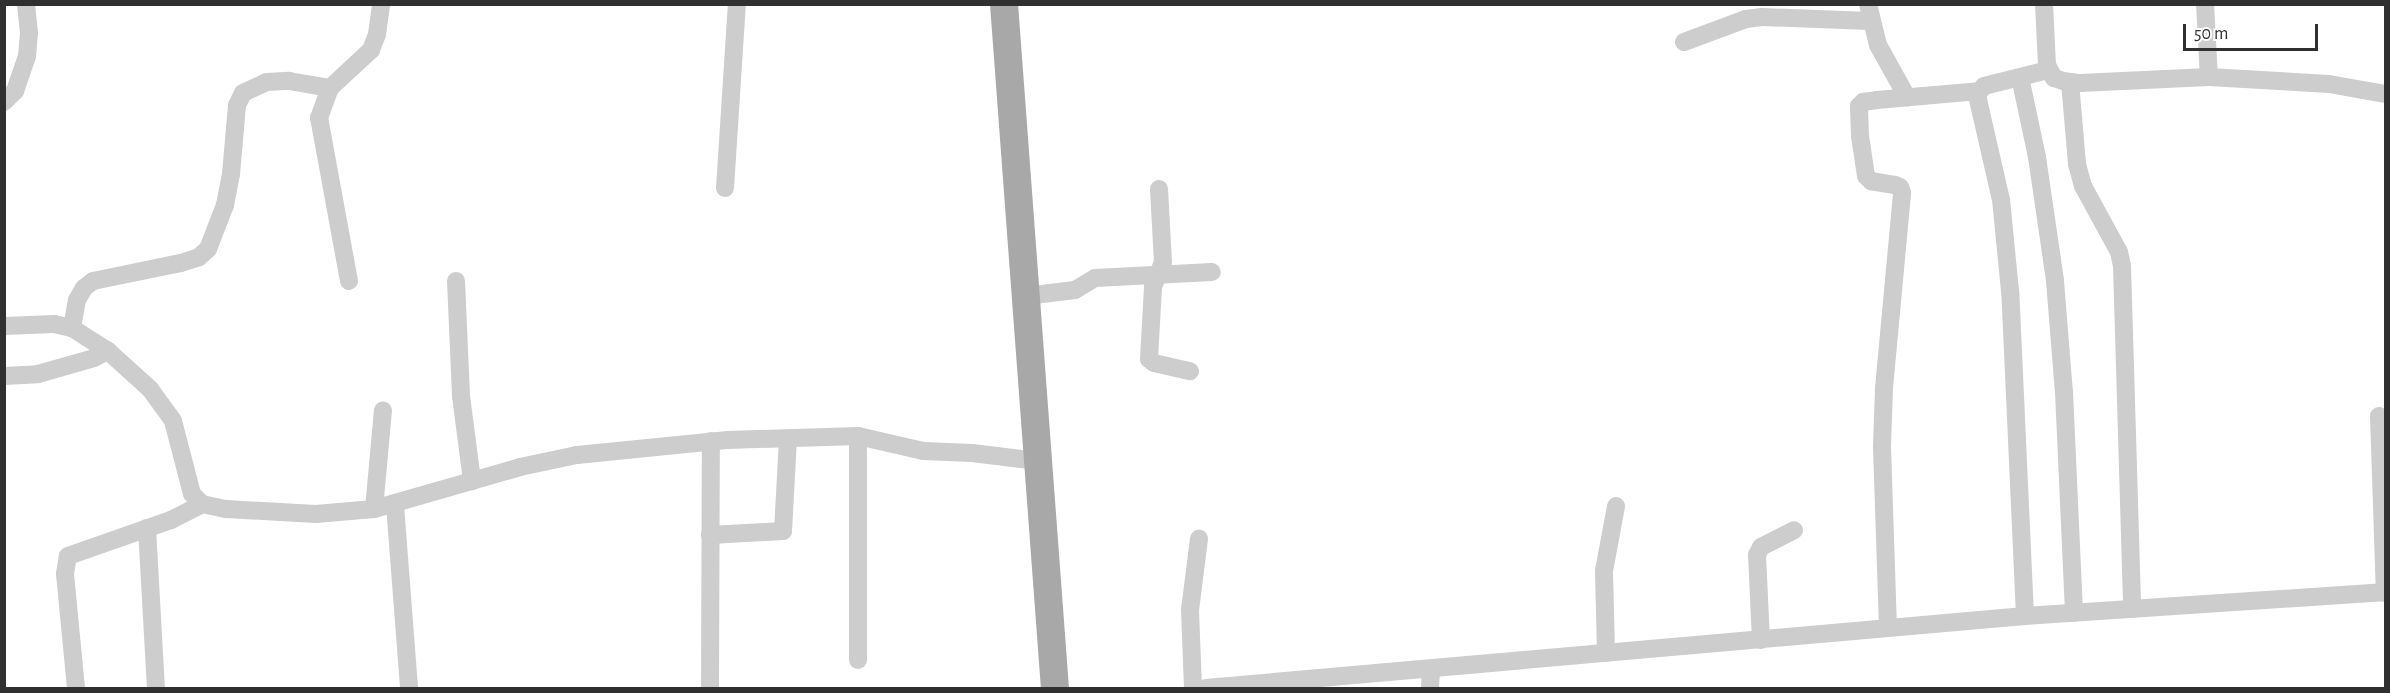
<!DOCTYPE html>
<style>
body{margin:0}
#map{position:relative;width:2390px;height:693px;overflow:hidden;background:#fff;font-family:"Alegreya Sans",sans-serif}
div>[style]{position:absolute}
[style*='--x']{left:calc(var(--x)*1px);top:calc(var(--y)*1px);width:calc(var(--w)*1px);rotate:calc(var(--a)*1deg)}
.minor>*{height:18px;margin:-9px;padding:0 9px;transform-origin:9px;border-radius:9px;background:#cdcdcd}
.primary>*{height:28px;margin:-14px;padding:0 14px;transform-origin:14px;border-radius:14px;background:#a8a8a8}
span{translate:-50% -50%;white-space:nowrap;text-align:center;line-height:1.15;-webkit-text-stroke:6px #fff;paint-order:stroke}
.frame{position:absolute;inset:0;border:6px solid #303030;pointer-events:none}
.scale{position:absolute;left:2183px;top:24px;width:135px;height:27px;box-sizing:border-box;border:3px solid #303030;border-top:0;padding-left:8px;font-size:18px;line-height:21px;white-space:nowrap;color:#303030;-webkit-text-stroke:4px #fff;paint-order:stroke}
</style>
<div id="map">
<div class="minor">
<i style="--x:1868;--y:4;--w:42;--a:76.3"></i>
<i style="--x:1878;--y:45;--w:60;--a:60.9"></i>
<i style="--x:2044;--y:4;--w:61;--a:87.2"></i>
<i style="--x:2047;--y:65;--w:15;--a:62"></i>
<i style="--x:2054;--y:78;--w:9;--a:18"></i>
<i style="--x:2063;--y:81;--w:17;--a:7"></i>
<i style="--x:2080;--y:83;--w:129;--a:-2.7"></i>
<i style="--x:2209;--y:77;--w:120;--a:3.3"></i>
<i style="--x:2329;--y:84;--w:58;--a:10"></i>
<i style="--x:2205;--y:4;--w:73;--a:86.9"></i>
<i style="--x:1684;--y:42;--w:66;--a:-20.4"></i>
<i style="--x:1746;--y:19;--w:16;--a:-7"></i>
<i style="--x:1762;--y:17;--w:108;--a:2.1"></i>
<i style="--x:2020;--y:77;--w:82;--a:78"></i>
<i style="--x:2037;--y:157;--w:125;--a:81.7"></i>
<i style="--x:2055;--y:281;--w:111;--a:85.4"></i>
<i style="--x:2064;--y:392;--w:221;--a:87.4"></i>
<i style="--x:2070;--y:82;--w:82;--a:85.1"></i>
<i style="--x:2077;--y:164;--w:23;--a:75"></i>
<i style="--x:2083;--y:186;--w:75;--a:61.4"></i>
<i style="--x:2119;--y:252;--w:14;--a:78"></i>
<i style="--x:2122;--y:266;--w:343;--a:88.3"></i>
<i style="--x:4;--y:102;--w:16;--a:-45"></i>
<i style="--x:15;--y:91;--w:37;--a:-71"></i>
<i style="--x:27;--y:56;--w:23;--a:-85"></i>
<i style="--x:29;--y:33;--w:29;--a:-96"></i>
<i style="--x:725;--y:188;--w:184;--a:-86.3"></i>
<i style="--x:1159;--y:189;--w:73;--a:86.9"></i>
<i style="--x:1163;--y:262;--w:27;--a:112"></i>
<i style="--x:1153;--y:287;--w:72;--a:93.2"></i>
<i style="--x:1149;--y:359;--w:6;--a:39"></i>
<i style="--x:1154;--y:363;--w:37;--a:13"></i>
<i style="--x:349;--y:281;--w:166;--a:-100.4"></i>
<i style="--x:319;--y:118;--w:32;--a:-70"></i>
<i style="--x:330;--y:88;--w:56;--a:-42.8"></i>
<i style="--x:371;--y:50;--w:17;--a:-69"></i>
<i style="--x:377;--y:34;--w:30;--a:-82"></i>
<i style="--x:456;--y:281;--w:115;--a:87.5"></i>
<i style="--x:461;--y:396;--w:86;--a:82.6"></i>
<i style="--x:1026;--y:296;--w:49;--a:-7"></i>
<i style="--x:1075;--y:290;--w:23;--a:-31"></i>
<i style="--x:1095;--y:278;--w:117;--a:-2.9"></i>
<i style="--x:4;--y:326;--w:50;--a:-2.3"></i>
<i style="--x:54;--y:324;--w:18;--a:13"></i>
<i style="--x:72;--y:328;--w:43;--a:32.6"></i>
<i style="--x:108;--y:351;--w:57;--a:42.1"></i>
<i style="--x:150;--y:389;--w:39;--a:54"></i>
<i style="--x:173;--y:421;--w:75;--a:75.4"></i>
<i style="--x:192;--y:494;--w:14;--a:45"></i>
<i style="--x:202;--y:504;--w:25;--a:12"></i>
<i style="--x:226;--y:509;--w:90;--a:3.2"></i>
<i style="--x:316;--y:514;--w:58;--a:-4.9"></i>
<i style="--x:374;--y:509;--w:152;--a:-16"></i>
<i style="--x:520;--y:467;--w:58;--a:-11.9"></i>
<i style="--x:577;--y:455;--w:152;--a:-5.7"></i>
<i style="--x:728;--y:440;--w:130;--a:-1.8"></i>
<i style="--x:858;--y:436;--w:67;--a:13"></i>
<i style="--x:923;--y:451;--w:49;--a:2.3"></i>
<i style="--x:972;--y:453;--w:65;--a:7"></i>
<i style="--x:72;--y:328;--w:28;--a:-80"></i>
<i style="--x:77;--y:300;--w:14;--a:-60"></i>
<i style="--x:84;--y:288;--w:11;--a:-38"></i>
<i style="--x:93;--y:281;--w:90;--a:-11.6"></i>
<i style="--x:181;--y:263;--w:19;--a:-18"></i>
<i style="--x:199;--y:257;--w:12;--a:-42"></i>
<i style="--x:208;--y:249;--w:47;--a:-68.9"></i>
<i style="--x:225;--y:205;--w:32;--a:-79"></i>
<i style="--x:231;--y:174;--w:69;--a:-85"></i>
<i style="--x:237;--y:105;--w:13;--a:-63"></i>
<i style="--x:243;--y:93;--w:26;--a:-25"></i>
<i style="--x:267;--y:82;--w:22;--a:-3"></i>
<i style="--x:289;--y:81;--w:42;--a:9.7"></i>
<i style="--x:4;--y:376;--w:34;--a:-3"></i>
<i style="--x:38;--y:374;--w:58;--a:-15.9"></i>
<i style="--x:94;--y:358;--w:16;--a:-27"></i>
<i style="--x:2379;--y:416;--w:177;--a:88.1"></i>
<i style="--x:858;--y:436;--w:224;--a:90"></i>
<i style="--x:395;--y:505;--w:184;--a:85.6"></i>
<i style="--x:374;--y:509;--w:99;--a:-84.8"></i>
<i style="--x:147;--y:528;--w:160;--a:86.8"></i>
<i style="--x:710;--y:535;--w:73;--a:-3.1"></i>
<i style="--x:783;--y:531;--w:93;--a:-86.9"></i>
<i style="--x:2025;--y:616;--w:325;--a:-92.6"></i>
<i style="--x:2010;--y:291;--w:91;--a:-95.6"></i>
<i style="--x:2001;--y:200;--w:108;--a:-102.9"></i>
<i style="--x:1977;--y:95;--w:11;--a:-52"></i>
<i style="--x:1984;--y:86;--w:66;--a:-14"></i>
<i style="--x:1888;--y:628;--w:182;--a:-91.9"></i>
<i style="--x:1882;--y:446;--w:58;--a:-88"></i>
<i style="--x:1884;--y:388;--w:196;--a:-84.7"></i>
<i style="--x:1902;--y:193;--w:6;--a:-108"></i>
<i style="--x:1900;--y:187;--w:5;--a:-158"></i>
<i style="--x:1895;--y:185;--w:24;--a:-171"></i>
<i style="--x:1871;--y:181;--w:7;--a:-135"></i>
<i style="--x:1866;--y:176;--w:40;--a:-98.5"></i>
<i style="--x:1860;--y:136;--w:30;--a:-92"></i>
<i style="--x:1859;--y:106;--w:6;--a:-45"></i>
<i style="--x:1863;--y:102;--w:14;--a:-8"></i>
<i style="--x:1877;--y:100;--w:102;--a:-5"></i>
<i style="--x:1761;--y:640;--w:85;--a:-92.7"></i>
<i style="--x:1757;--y:555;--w:9;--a:-63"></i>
<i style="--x:1761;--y:547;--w:37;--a:-27"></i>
<i style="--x:1606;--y:653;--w:82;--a:-91.4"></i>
<i style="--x:1604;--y:571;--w:66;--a:-79.5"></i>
<i style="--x:76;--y:688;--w:115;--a:-95.5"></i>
<i style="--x:65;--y:574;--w:18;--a:-81"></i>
<i style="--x:68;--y:556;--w:109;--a:-19.3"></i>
<i style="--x:171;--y:520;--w:35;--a:-27"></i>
<i style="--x:710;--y:688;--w:247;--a:-89.8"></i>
<i style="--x:1193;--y:688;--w:78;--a:-92.2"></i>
<i style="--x:1190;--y:610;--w:72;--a:-82.8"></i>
<i style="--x:1206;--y:688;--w:822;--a:-5.02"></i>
<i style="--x:2025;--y:616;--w:362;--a:-3.8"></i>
<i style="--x:1430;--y:688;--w:19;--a:-87"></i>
</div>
<div class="primary">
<i style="--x:1004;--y:4;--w:686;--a:85.74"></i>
</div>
<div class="frame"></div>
<div class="scale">50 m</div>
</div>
